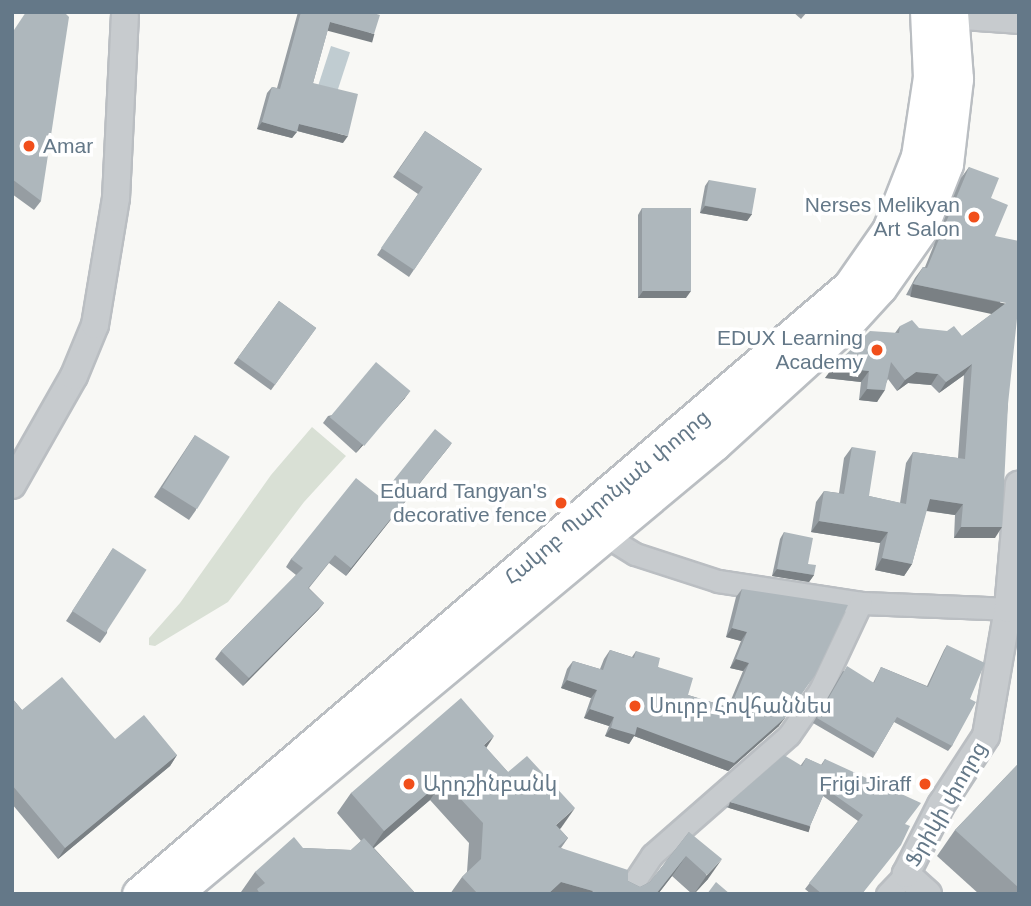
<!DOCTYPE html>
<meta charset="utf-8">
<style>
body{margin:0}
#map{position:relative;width:1031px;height:906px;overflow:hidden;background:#f8f8f5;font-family:Arial,"Noto Sans Armenian",sans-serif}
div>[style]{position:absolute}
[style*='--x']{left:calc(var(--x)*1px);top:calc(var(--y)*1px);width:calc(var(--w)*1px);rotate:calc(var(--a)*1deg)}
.green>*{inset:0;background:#d9e0d5}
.water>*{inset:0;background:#c0ccd1;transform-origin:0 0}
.roads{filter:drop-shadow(2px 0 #babec2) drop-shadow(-2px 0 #babec2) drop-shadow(0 2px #babec2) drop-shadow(0 -2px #babec2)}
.minor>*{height:21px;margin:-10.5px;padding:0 10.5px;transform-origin:10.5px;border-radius:10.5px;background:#c7cbce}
.tertiary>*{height:26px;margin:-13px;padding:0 13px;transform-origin:13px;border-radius:13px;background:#c7cbce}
.primary>*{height:33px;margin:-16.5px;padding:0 16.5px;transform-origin:16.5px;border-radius:16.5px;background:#fff}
.wall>*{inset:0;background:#969da2;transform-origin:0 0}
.shaded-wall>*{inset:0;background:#7a8084;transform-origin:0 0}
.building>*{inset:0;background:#aeb7bc;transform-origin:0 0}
.dots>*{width:19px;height:19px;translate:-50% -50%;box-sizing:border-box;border:4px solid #fff;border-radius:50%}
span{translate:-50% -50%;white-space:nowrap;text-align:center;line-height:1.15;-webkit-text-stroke:7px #fff;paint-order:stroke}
.poi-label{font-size:21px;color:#647888}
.left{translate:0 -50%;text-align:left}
.right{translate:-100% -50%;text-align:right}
.street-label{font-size:21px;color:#647888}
.frame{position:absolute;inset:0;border:14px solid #647888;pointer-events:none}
</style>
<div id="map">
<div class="green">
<i style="clip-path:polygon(312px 427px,346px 456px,304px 502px,228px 602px,155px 646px,149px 645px,149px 638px,180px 603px,271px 475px)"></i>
</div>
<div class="water">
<i style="left:331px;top:46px;width:20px;height:43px;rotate:18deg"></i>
</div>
<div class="roads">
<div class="minor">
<i style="--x:606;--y:536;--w:34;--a:32"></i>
<i style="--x:635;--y:554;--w:87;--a:18"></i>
<i style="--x:718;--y:581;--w:145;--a:8.7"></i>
<i style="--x:861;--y:603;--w:147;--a:2.3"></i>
<i style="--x:626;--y:894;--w:47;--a:-56.3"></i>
<i style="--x:652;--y:855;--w:182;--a:-41.2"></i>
<i style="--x:789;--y:735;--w:55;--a:-55.4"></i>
<i style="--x:820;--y:690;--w:96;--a:-64.8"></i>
<i style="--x:887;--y:894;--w:28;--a:-46"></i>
</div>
<div class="tertiary">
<i style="--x:933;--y:14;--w:86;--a:4"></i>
<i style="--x:12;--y:485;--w:125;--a:-60.4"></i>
<i style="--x:74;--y:376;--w:55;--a:-67.6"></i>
<i style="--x:95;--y:325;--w:129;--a:-80.6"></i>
<i style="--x:116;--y:198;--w:182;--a:-87.2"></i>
<i style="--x:928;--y:894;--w:30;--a:-138"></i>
<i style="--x:906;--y:874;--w:77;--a:-63.1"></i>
<i style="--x:941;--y:805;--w:82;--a:-56.9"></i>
<i style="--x:986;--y:736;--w:129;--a:-80.2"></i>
<i style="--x:1008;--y:609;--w:125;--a:-85"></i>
</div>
<div class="primary">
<i style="--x:176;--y:892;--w:700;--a:-39.78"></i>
<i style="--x:714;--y:444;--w:178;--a:-42.3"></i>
<i style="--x:846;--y:324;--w:50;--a:-47.4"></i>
<i style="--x:880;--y:287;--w:70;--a:-54.9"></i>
<i style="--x:920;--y:230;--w:71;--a:-68.5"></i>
<i style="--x:946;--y:164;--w:86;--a:-83.3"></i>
<i style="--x:956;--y:79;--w:67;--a:-94.3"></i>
<i style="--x:139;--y:894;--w:936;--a:-40.53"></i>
<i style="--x:850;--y:286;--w:68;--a:-55.1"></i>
<i style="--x:889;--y:230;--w:79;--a:-68.6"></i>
<i style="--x:918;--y:156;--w:80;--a:-81.4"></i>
<i style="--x:930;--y:77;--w:65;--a:-92.6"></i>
</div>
</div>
<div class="wall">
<i style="clip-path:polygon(298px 12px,370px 12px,369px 41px,328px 29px,313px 83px,343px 143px,297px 131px,292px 138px,257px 129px,267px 93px,272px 87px,277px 88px)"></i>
<i style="clip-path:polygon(793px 12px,807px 12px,801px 19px)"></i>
<i style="clip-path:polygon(12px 32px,41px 201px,34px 210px,12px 194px)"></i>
<i style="clip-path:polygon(425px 131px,482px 169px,409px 277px,377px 255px,418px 194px,393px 177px)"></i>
<i style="clip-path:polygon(969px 167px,991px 198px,995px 236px,1008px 404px,995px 538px,954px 538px,955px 515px,926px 511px,912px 564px,904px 576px,875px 570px,880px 543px,811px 532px,816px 502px,824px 491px,839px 493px,844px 458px,852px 447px,869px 496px,900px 503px,906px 463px,913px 452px,958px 458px,964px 375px,939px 393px,931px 385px,908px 383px,897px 391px,888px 379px,877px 402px,859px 400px,861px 382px,825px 378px,895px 333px,900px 326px,962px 336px,993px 313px,906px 295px,915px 278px,923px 267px,925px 267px,961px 178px)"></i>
<i style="clip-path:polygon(709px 180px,752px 214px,747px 221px,700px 213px,705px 186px)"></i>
<i style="clip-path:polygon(642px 208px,686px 298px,638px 298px,638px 215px)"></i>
<i style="left:279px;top:301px;width:46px;height:77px;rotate:36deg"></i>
<i style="clip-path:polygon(405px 398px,356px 453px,323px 423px,328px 416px)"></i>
<i style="clip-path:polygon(195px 435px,196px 510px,189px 520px,154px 497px)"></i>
<i style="clip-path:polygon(452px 443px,346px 576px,329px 563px,309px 588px,324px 603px,318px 610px,243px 686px,215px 659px,221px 651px,296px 575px,286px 567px,291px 559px,380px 497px)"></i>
<i style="clip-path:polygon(784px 532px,808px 564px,814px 575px,809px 582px,772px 576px,780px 539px)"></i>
<i style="clip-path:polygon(113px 548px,107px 633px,100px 643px,66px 621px)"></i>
<i style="clip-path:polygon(742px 589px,779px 726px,728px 771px,634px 736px,629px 744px,605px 736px,609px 726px,584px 718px,591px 698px,561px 688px,567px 669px,573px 661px,600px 669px,604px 659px,610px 650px,632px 657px,636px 651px,658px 667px,688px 695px,728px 707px,743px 671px,730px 668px,741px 641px,726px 637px,736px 597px)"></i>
<i style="clip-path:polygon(947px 645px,970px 699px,952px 746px,948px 751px,894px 722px,873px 758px,813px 723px,843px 671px,873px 683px,881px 667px,927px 686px,944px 650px)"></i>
<i style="clip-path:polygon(12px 698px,22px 710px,115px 739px,177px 755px,170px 766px,58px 859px,12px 804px)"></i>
<i style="clip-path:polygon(486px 748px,568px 838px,561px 848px,628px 881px,640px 887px,650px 882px,689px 832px,708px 879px,694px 894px,692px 894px,672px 876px,658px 894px,450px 894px,462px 877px,467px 872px,469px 843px,430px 800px,374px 848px,416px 894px,243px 894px,241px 892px,255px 872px,303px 848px,351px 850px,361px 841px,337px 813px,351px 793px)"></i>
<i style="clip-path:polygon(806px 758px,821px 765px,825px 759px,905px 824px,862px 894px,811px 894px,805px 889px,858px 821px,823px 796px,810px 826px,806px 831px,726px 807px,801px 765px)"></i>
<i style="clip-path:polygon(1019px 763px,1019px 894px,979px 894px,937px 856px,955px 830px)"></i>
</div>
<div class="shaded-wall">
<i style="left:330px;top:22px;width:46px;height:9px;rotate:15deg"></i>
<i style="clip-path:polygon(262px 122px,297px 132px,292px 138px,257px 129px)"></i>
<i style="clip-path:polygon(299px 124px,348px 136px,343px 143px,294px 130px)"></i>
<i style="clip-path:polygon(705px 206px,752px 214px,747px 221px,700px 213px)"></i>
<i style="left:913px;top:284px;width:95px;height:13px;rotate:12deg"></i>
<i style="clip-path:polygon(643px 291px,691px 291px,686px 298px,638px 298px)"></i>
<i style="clip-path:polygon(972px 364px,964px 375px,939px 393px,946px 382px)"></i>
<i style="clip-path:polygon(833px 367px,869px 371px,861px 382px,825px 378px)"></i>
<i style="clip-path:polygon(916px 372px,938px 374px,931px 385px,908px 383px,897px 391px,905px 380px)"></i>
<i style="clip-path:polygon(867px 389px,885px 390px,877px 402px,859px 400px)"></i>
<i style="clip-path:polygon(410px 391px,405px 398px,356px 453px,361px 446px)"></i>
<i style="clip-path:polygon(452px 443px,446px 450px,346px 576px,351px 568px)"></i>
<i style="clip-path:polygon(930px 499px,963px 504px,955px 515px,922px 510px)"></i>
<i style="clip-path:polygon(819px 521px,888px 532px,880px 543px,811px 532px)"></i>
<i style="clip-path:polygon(961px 527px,1002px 527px,995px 538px,954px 538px)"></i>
<i style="clip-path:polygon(882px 558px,912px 564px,904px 576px,875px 570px)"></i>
<i style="clip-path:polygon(777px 569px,814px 575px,809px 582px,772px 576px)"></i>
<i style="clip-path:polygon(324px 603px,318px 610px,243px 686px,249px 678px)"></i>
<i style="clip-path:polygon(732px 628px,747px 632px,741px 641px,726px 637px)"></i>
<i style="clip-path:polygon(736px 659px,749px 663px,743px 671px,730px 668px)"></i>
<i style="clip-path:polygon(567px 680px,597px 690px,591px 698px,561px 688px)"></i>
<i style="clip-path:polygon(590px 709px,614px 717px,609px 726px,584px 718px)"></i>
<i style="clip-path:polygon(785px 718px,779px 726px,728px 771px,634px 736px,629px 744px,605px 736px,611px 728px)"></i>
<i style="clip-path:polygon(494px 736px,481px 756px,484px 745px)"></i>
<i style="clip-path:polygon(177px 755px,170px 766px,58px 859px,65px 848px)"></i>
<i style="clip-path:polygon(443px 780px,430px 800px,370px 851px,384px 831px)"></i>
<i style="left:730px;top:802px;width:84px;height:6px;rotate:17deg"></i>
<i style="clip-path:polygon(575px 808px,561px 828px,543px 845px,556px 825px)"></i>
<i style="clip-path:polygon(686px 856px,672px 876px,658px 894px,656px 894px)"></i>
<i style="clip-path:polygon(722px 859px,708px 879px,694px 894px,707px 875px)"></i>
<i style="clip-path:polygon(561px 882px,593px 891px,591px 894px,548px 894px)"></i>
</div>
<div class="building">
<i style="clip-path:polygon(26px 12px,64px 12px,69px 17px,41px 201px,12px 179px,12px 33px)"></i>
<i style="clip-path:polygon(301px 12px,370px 12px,380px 15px,374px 34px,330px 22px,313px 83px,358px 94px,348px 136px,299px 124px,297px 132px,262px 122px,272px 87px,280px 89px)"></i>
<i style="clip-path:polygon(425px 131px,482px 169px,414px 270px,381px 248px,423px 187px,398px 171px)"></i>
<i style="clip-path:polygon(969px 167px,999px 178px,991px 198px,1008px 205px,995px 236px,1019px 241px,1019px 300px,1008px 404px,1002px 527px,961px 527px,963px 504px,930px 499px,912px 564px,882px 558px,888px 532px,819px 521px,824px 491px,844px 494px,852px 447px,876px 451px,869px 496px,906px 504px,913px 452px,965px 459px,972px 364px,946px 382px,938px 374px,916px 372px,905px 380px,891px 362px,885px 390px,867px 389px,869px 371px,833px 367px,870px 331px,899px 333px,900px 326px,912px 320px,919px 328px,947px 331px,954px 326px,962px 336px,1006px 303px,913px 284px,923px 267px,927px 268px)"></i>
<i style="left:709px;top:180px;width:48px;height:26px;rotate:10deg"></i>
<i style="left:642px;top:208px;width:49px;height:83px"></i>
<i style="left:279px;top:301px;width:46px;height:70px;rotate:36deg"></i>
<i style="left:376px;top:362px;width:45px;height:72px;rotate:40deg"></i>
<i style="clip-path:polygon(435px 429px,452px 443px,351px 568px,335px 555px,308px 588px,324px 603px,249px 678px,221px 651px,303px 568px,291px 559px,356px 478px,380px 497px)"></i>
<i style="left:195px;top:435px;width:41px;height:62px;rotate:32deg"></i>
<i style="clip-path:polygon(784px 532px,813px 538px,808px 564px,816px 565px,814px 575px,777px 569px)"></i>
<i style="left:113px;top:548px;width:40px;height:75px;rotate:33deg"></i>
<i style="clip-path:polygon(742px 589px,848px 605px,815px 675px,785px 718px,734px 763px,637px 727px,635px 735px,611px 728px,614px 717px,590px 709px,597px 690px,567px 680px,573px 661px,603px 670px,610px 650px,634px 658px,636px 651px,660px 658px,658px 667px,693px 678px,688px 695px,730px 708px,749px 663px,736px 659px,747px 632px,732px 628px)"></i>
<i style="clip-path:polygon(947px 645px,985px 663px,970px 699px,976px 702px,952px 746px,897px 717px,876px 753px,817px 718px,847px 666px,874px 683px,881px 667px,928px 687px)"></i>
<i style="clip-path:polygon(62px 677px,115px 739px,144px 715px,177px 755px,65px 848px,12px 785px,12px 698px,22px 710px)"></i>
<i style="clip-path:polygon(461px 698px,494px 736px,484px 745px,508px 772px,527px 756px,575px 808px,556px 825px,568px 838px,558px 847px,628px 870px,628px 881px,640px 887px,650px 882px,689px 832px,722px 859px,707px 875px,686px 856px,656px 894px,591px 894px,593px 891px,561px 882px,548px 894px,478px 894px,462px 877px,481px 859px,483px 823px,443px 780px,384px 831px,351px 793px)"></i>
<i style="clip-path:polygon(784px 755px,802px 766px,806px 758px,822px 765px,825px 759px,921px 803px,905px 824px,910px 826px,901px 845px,862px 894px,822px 894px,809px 883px,863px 815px,826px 789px,810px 826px,730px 802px)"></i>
<i style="clip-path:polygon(1019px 763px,1019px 888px,955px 830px)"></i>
<i style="clip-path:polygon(294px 837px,303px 848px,351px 850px,364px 838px,416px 894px,260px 894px,257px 889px,265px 883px,255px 872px)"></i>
<i style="clip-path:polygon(716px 882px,730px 894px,707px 894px)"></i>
</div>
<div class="dots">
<i style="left:29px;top:146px;background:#f14f1b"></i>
<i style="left:974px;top:217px;background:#f14f1b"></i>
<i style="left:877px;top:350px;background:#f14f1b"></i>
<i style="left:561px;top:503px;background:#f14f1b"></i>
<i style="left:635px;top:706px;background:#f14f1b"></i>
<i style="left:409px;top:784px;background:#f14f1b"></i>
<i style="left:925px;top:784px;background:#f14f1b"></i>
</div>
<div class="poi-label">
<span class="left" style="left:43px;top:146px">Amar</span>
<span class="right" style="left:960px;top:217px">Nerses Melikyan<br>Art Salon</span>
<span class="right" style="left:863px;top:350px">EDUX Learning<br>Academy</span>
<span class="right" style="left:547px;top:503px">Eduard Tangyan's<br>decorative fence</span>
<span class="left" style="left:649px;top:706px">Սուրբ Հովհաննես</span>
<span class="left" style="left:423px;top:784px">Արդշինբանկ</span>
<span class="right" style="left:911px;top:784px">Frigi Jiraff</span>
</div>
<div class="street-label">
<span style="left:607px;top:497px;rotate:-40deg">Հակոբ Պարոնյան փողոց</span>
<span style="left:946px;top:804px;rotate:-60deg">Ֆրիկի փողոց</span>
</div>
<div class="frame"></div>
</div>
